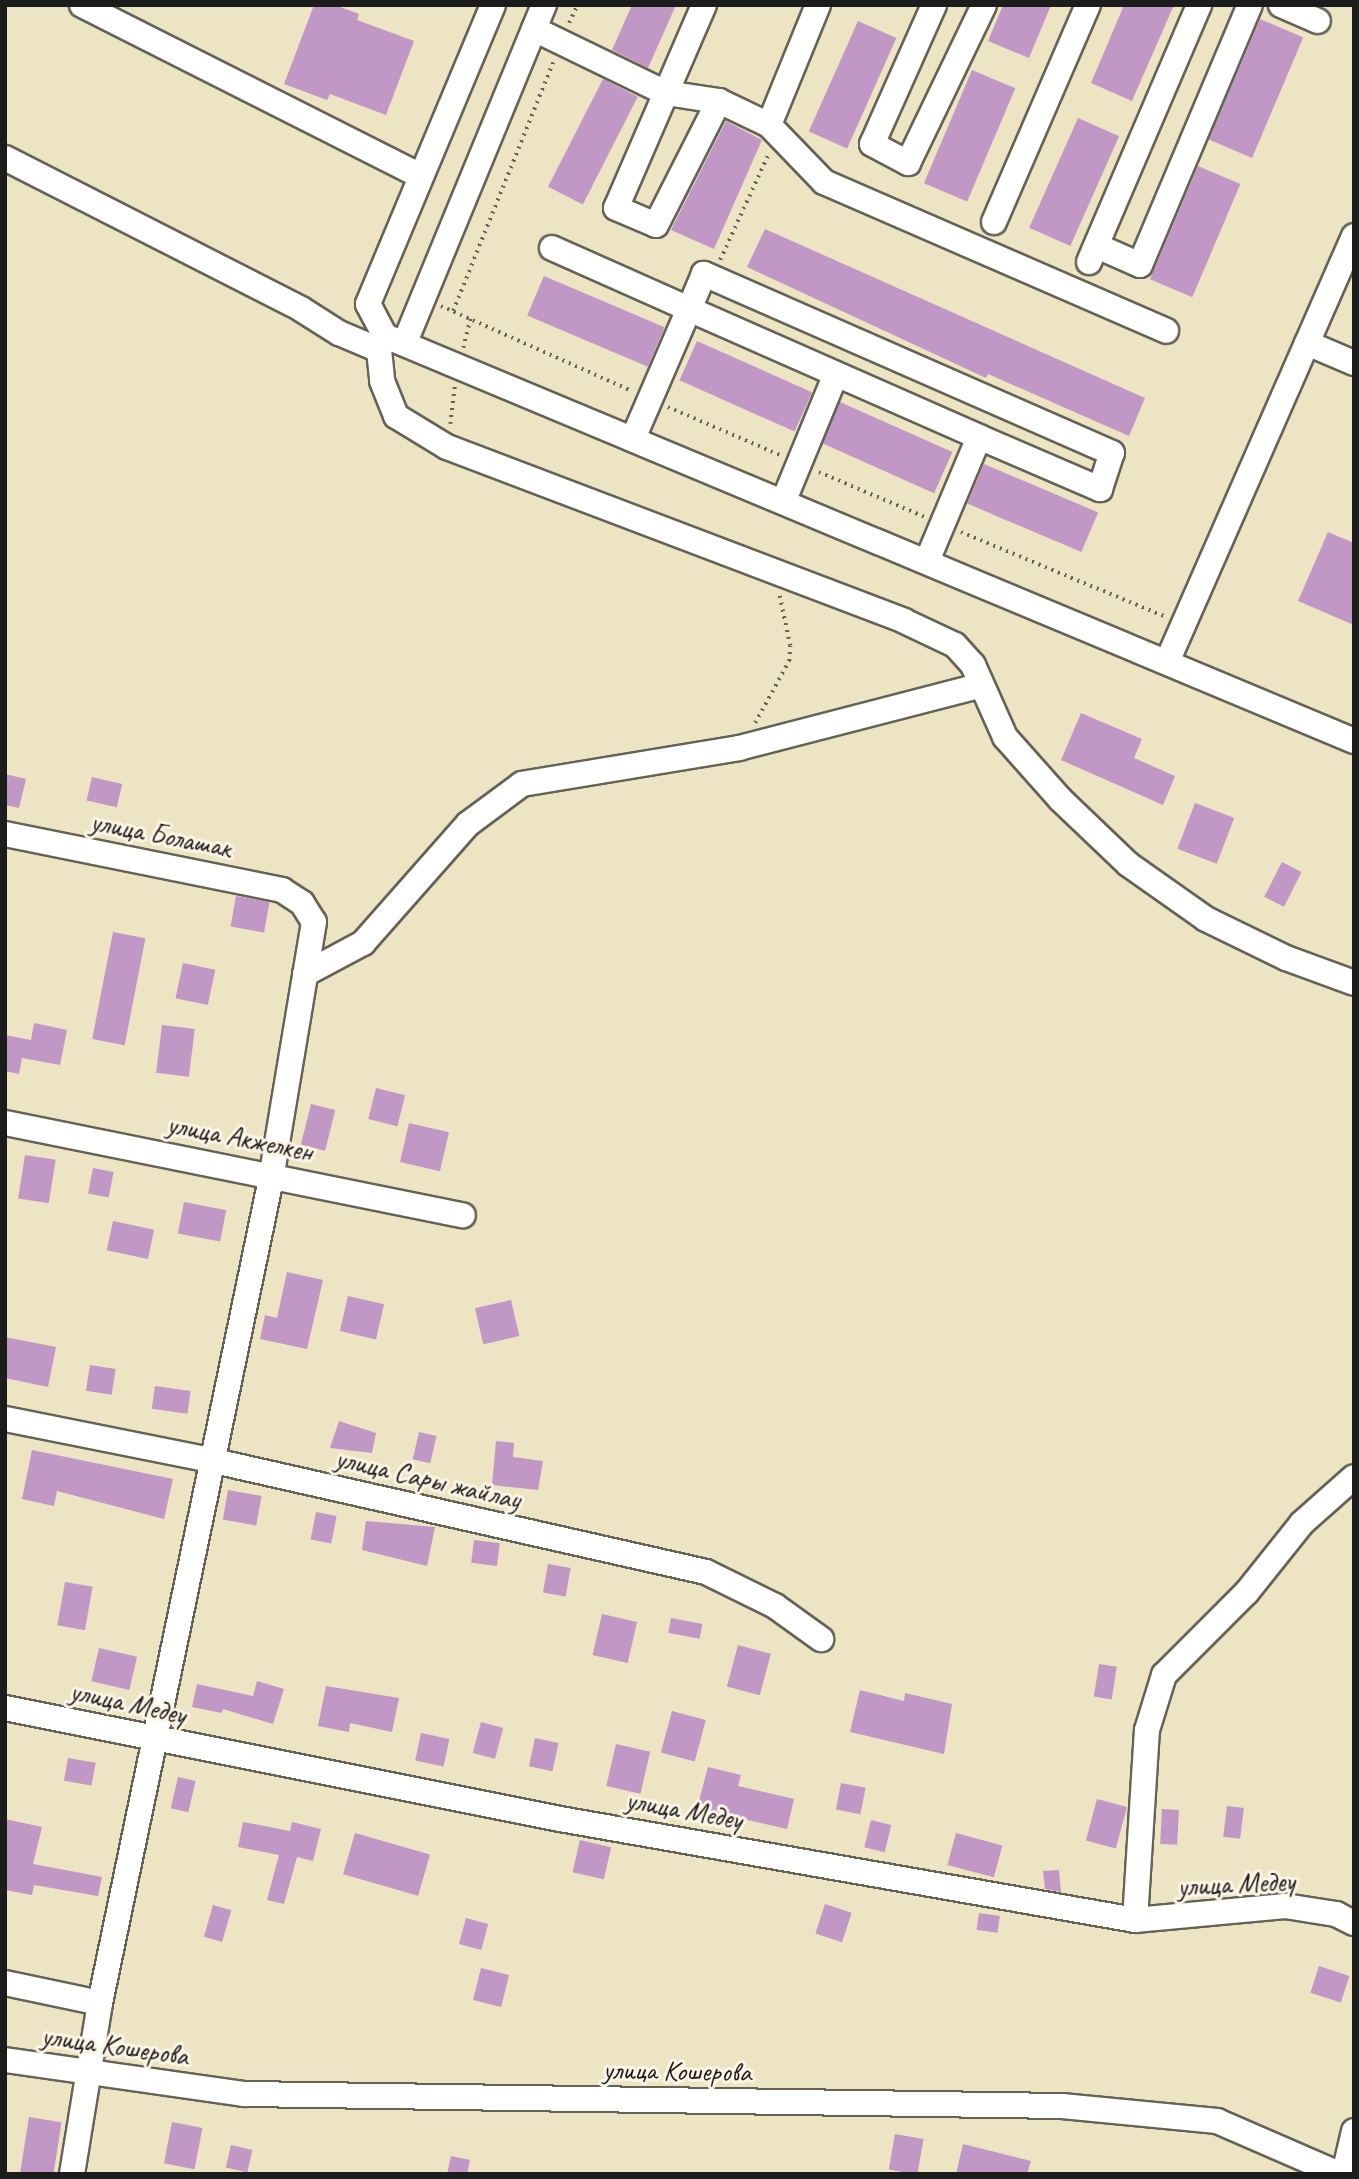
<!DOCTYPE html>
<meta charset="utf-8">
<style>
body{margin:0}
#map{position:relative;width:1359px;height:2179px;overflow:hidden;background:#ece4c3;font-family:Caveat,sans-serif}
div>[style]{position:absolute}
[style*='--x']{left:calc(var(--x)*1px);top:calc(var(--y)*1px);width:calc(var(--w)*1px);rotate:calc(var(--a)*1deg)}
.building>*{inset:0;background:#c197c6;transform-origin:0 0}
.path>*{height:3.5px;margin-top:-1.75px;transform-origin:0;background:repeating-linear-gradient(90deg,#656256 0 2px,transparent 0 7px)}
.roads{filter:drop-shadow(2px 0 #656256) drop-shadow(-2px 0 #656256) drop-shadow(0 2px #656256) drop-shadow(0 -2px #656256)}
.minor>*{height:24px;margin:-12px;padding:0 12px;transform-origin:12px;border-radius:12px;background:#fff}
span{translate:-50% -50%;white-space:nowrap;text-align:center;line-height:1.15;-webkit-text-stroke:6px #fcf5e5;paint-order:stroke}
.street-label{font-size:28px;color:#1c1c1c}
.frame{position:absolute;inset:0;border:7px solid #1c1c1c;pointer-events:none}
</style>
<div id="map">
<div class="building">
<i style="clip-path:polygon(314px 5px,335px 5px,359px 14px,357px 20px,414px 41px,386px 115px,330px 94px,327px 100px,284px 84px)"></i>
<i style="clip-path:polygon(632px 5px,676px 5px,648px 68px,612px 50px)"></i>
<i style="clip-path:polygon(1003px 5px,1051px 5px,1029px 58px,988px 41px)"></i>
<i style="clip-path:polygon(1124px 5px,1174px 5px,1132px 101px,1091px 83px)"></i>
<i style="left:1260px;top:19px;width:47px;height:131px;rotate:23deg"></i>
<i style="left:858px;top:21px;width:42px;height:121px;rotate:24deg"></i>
<i style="left:972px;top:70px;width:47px;height:123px;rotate:23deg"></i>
<i style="left:603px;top:79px;width:39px;height:121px;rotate:27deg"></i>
<i style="left:1078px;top:118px;width:45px;height:120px;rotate:24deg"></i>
<i style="clip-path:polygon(726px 121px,762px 140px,714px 249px,671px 230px)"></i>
<i style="left:1198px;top:166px;width:46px;height:123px;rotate:23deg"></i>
<i style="clip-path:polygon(765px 229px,1145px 398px,1129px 436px,988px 374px,986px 378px,747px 267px)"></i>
<i style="left:544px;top:276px;width:131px;height:43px;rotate:23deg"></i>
<i style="left:697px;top:341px;width:126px;height:43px;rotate:24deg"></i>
<i style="left:840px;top:402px;width:123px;height:45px;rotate:24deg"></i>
<i style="left:984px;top:464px;width:124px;height:43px;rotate:23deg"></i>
<i style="clip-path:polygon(1328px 532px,1354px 543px,1354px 625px,1298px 601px)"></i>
<i style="clip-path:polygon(1081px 713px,1142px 739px,1134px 758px,1175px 776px,1163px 805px,1061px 760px)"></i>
<i style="clip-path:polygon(5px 774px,26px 779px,19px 808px,5px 805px)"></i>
<i style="left:92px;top:777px;width:31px;height:24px;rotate:13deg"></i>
<i style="left:1195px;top:803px;width:42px;height:49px;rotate:21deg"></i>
<i style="left:1282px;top:862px;width:22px;height:39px;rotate:27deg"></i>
<i style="left:236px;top:896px;width:34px;height:31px;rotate:10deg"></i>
<i style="left:113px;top:932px;width:33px;height:109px;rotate:11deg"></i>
<i style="left:183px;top:963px;width:33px;height:36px;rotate:12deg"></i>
<i style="clip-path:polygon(34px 1023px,67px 1030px,60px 1065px,22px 1058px,19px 1074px,5px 1071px,5px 1035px,31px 1040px)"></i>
<i style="left:162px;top:1025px;width:33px;height:48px;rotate:7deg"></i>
<i style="left:376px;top:1088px;width:30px;height:32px;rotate:14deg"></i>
<i style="left:311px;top:1104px;width:25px;height:42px;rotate:14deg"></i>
<i style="left:409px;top:1123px;width:41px;height:40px;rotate:13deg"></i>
<i style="left:25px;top:1155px;width:31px;height:44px;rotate:9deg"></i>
<i style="left:93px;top:1168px;width:21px;height:26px;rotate:11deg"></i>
<i style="left:184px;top:1202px;width:43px;height:32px;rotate:11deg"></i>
<i style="left:113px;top:1221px;width:42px;height:30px;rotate:12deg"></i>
<i style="clip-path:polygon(287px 1272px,323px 1280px,307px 1349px,260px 1339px,265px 1315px,277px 1318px)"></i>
<i style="left:348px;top:1296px;width:37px;height:36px;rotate:13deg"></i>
<i style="left:511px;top:1300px;width:37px;height:37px;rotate:77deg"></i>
<i style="clip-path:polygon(5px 1337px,56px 1347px,48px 1387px,5px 1378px)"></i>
<i style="left:90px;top:1365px;width:26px;height:26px;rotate:9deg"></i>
<i style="left:155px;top:1386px;width:36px;height:23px;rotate:8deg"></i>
<i style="clip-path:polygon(339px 1421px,376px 1433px,372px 1453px,330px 1448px)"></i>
<i style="left:419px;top:1432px;width:18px;height:28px;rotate:13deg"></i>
<i style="clip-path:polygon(496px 1441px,514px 1443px,513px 1457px,543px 1461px,538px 1490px,492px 1485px)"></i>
<i style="clip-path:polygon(32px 1450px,173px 1479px,164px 1519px,57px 1491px,54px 1506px,22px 1499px)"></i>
<i style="left:228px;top:1490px;width:34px;height:30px;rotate:10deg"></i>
<i style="left:316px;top:1512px;width:21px;height:28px;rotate:11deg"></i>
<i style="clip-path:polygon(366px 1521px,435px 1527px,427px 1566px,362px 1550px)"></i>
<i style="left:474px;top:1540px;width:26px;height:23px;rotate:7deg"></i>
<i style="left:548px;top:1564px;width:23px;height:29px;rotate:10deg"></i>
<i style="left:65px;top:1582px;width:28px;height:44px;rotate:10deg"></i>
<i style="left:602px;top:1614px;width:36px;height:42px;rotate:13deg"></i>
<i style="left:671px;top:1618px;width:32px;height:15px;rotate:11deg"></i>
<i style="left:738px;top:1645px;width:34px;height:43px;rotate:15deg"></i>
<i style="left:99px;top:1648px;width:39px;height:34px;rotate:13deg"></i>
<i style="left:1099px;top:1664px;width:18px;height:33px;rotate:9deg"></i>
<i style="clip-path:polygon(257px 1681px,284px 1689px,273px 1724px,223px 1709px,222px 1713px,192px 1707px,197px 1684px,253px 1696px)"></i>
<i style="clip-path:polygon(326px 1686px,399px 1698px,392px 1732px,350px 1723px,349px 1732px,318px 1726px)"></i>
<i style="clip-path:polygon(860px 1690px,904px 1701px,905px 1693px,952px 1704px,944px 1754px,850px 1732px)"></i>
<i style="left:672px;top:1711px;width:35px;height:43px;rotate:15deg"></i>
<i style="left:481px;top:1722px;width:23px;height:32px;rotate:15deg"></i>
<i style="left:421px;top:1733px;width:29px;height:28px;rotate:12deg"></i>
<i style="left:535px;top:1738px;width:24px;height:29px;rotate:12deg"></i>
<i style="left:616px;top:1744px;width:35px;height:43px;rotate:13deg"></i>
<i style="left:68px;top:1758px;width:28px;height:23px;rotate:10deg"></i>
<i style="clip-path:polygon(708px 1767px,741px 1775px,738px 1786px,794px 1799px,787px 1829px,697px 1808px)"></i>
<i style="left:178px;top:1777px;width:18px;height:32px;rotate:13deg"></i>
<i style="left:841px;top:1783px;width:25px;height:27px;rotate:11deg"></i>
<i style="left:1097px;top:1799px;width:31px;height:43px;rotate:15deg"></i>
<i style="left:1227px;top:1806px;width:17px;height:31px;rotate:7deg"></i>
<i style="left:1162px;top:1809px;width:17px;height:35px;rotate:3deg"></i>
<i style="clip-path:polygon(5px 1819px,42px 1827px,33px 1864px,102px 1877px,98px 1896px,34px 1885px,32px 1895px,5px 1890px)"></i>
<i style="left:871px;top:1820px;width:21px;height:28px;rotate:14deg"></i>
<i style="clip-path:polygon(243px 1822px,290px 1831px,292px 1822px,321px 1829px,313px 1861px,297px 1857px,284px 1904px,267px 1900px,279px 1855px,238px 1847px)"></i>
<i style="left:355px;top:1833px;width:78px;height:43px;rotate:16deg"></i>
<i style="left:956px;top:1833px;width:48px;height:33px;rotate:15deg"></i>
<i style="left:580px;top:1840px;width:32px;height:33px;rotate:13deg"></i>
<i style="clip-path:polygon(1059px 1870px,1061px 1892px,1045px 1889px,1043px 1871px)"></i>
<i style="left:825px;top:1904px;width:28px;height:31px;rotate:18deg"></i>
<i style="left:213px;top:1905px;width:19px;height:33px;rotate:16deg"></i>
<i style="left:979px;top:1913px;width:21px;height:17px;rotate:8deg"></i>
<i style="left:466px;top:1918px;width:23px;height:27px;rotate:15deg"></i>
<i style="left:1319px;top:1966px;width:32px;height:28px;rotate:18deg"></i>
<i style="left:481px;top:1968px;width:29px;height:33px;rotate:14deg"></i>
<i style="left:29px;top:2117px;width:33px;height:57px;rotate:9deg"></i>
<i style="left:172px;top:2122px;width:31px;height:42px;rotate:11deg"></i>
<i style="left:895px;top:2134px;width:29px;height:36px;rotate:10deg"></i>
<i style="clip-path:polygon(963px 2144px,1031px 2161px,1027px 2174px,956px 2174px)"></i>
<i style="left:231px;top:2145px;width:22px;height:23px;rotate:13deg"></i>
<i style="clip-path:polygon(451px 2156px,470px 2160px,467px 2174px,447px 2174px)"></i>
</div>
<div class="path">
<i style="--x:569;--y:23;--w:20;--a:-66"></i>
<i style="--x:720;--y:260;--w:115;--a:-65.4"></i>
<i style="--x:441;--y:306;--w:209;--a:24"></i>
<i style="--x:453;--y:311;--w:268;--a:-68.1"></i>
<i style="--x:463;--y:348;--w:30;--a:-76"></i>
<i style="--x:668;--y:407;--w:122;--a:23.2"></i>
<i style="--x:450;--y:424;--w:38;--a:-83"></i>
<i style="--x:819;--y:472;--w:115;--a:23"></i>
<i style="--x:961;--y:532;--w:220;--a:22.5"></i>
<i style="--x:755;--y:723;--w:71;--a:-61.3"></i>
<i style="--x:789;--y:661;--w:15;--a:-86"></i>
<i style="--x:790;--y:646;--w:53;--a:-101.9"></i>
</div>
<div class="roads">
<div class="minor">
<i style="--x:82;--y:5;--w:379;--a:26.8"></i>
<i style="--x:493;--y:5;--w:324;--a:112.7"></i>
<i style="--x:368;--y:304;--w:36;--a:62"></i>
<i style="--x:385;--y:336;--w:1050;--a:22.68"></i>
<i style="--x:704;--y:5;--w:221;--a:113.4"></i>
<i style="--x:616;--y:208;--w:43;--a:23"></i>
<i style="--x:656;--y:225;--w:139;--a:-63.1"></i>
<i style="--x:934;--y:5;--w:152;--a:114"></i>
<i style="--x:872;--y:144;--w:41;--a:27.8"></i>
<i style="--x:908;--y:163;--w:175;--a:-64.3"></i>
<i style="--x:1281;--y:5;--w:40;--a:23.4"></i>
<i style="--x:534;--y:29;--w:147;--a:25.9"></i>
<i style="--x:666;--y:93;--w:54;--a:8.6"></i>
<i style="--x:719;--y:101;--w:55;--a:25.6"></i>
<i style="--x:769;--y:125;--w:79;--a:46"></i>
<i style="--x:824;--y:182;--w:373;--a:23.5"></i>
<i style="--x:769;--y:125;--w:130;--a:-67.8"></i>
<i style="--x:5;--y:158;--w:332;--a:27"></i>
<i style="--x:301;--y:309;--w:45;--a:32.3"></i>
<i style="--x:339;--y:333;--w:43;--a:23"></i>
<i style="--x:994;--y:222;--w:236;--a:-66.6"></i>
<i style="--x:1097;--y:246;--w:47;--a:23.8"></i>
<i style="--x:1140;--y:265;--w:282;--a:-67.1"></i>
<i style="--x:552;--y:248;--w:150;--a:24"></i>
<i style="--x:689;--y:309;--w:317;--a:23.8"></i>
<i style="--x:979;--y:437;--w:132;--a:23.3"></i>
<i style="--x:1100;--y:489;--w:38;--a:-72"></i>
<i style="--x:1112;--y:453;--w:446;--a:-156.3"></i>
<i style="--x:704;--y:274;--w:38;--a:113"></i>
<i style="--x:689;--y:309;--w:138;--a:113.4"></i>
<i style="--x:1089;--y:262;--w:280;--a:-66.8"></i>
<i style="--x:385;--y:336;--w:15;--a:113"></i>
<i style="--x:379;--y:350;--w:31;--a:84"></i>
<i style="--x:382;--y:381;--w:38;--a:68"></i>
<i style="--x:396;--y:416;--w:60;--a:31.3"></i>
<i style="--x:447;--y:447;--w:489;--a:20.8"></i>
<i style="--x:904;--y:621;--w:56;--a:25.2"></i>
<i style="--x:955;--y:645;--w:27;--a:48"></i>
<i style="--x:973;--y:665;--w:79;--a:66"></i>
<i style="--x:1005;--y:737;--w:83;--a:48.4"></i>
<i style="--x:1060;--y:799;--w:94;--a:43.7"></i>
<i style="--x:1128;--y:864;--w:95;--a:35.2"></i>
<i style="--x:1206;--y:919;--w:89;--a:26"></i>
<i style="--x:1286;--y:958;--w:72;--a:20.2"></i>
<i style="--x:405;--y:342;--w:365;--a:-67.6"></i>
<i style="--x:1307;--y:343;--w:51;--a:23.1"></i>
<i style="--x:784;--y:500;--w:136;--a:-67.6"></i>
<i style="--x:927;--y:561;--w:134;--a:-67.2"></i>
<i style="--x:1167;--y:662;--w:465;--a:-66.3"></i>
<i style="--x:5;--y:834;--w:283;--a:11.4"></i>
<i style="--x:282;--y:890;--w:24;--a:33"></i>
<i style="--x:302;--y:903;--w:22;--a:58"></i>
<i style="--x:314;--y:922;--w:255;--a:99.5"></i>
<i style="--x:272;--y:1174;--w:847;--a:101.72"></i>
<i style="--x:100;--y:2003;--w:173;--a:99.3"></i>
<i style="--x:305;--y:974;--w:66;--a:-28.1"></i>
<i style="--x:363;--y:943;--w:159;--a:-48.6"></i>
<i style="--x:468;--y:824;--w:67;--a:-36.5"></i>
<i style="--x:522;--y:784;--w:220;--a:-9.4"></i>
<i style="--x:739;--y:748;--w:248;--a:-14.5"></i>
<i style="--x:5;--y:1123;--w:467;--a:11.4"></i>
<i style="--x:5;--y:1419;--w:209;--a:11.3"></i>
<i style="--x:210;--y:1460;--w:508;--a:12.72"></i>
<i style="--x:706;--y:1572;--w:77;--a:26.2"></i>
<i style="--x:775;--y:1606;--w:57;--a:35.7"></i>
<i style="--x:5;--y:1708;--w:566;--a:11.31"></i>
<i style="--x:560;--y:1819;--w:584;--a:9.96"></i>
<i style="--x:1135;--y:1920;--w:151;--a:-5.3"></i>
<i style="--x:1285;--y:1906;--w:52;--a:8.9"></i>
<i style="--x:1336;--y:1914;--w:20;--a:27"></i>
<i style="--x:1135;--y:1920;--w:190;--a:-86.4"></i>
<i style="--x:1147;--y:1730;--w:58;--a:-72.8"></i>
<i style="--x:1164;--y:1675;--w:117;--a:-45"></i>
<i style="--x:1247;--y:1592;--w:88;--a:-51.4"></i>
<i style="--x:1302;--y:1523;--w:69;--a:-41.5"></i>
<i style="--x:5;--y:1983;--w:97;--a:11.9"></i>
<i style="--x:5;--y:2060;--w:241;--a:8.1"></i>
<i style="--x:244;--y:2094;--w:818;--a:0.84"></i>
<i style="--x:1062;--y:2106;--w:156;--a:5.5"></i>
<i style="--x:1217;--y:2121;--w:133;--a:23.5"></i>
<i style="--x:1344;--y:2174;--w:44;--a:-76.9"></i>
</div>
</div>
<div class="street-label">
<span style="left:161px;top:835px;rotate:11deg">улица Болашак</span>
<span style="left:240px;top:1138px;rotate:11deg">улица Акжелкен</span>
<span style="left:428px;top:1479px;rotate:13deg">улица Сары жайлау</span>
<span style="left:128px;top:1703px;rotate:12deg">улица Медеу</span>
<span style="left:684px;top:1810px;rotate:10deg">улица Медеу</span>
<span style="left:1236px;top:1884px;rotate:-3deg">улица Медеу</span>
<span style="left:115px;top:2046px;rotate:8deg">улица Кошерова</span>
<span style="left:677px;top:2071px;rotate:1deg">улица Кошерова</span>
</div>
<div class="frame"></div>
</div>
